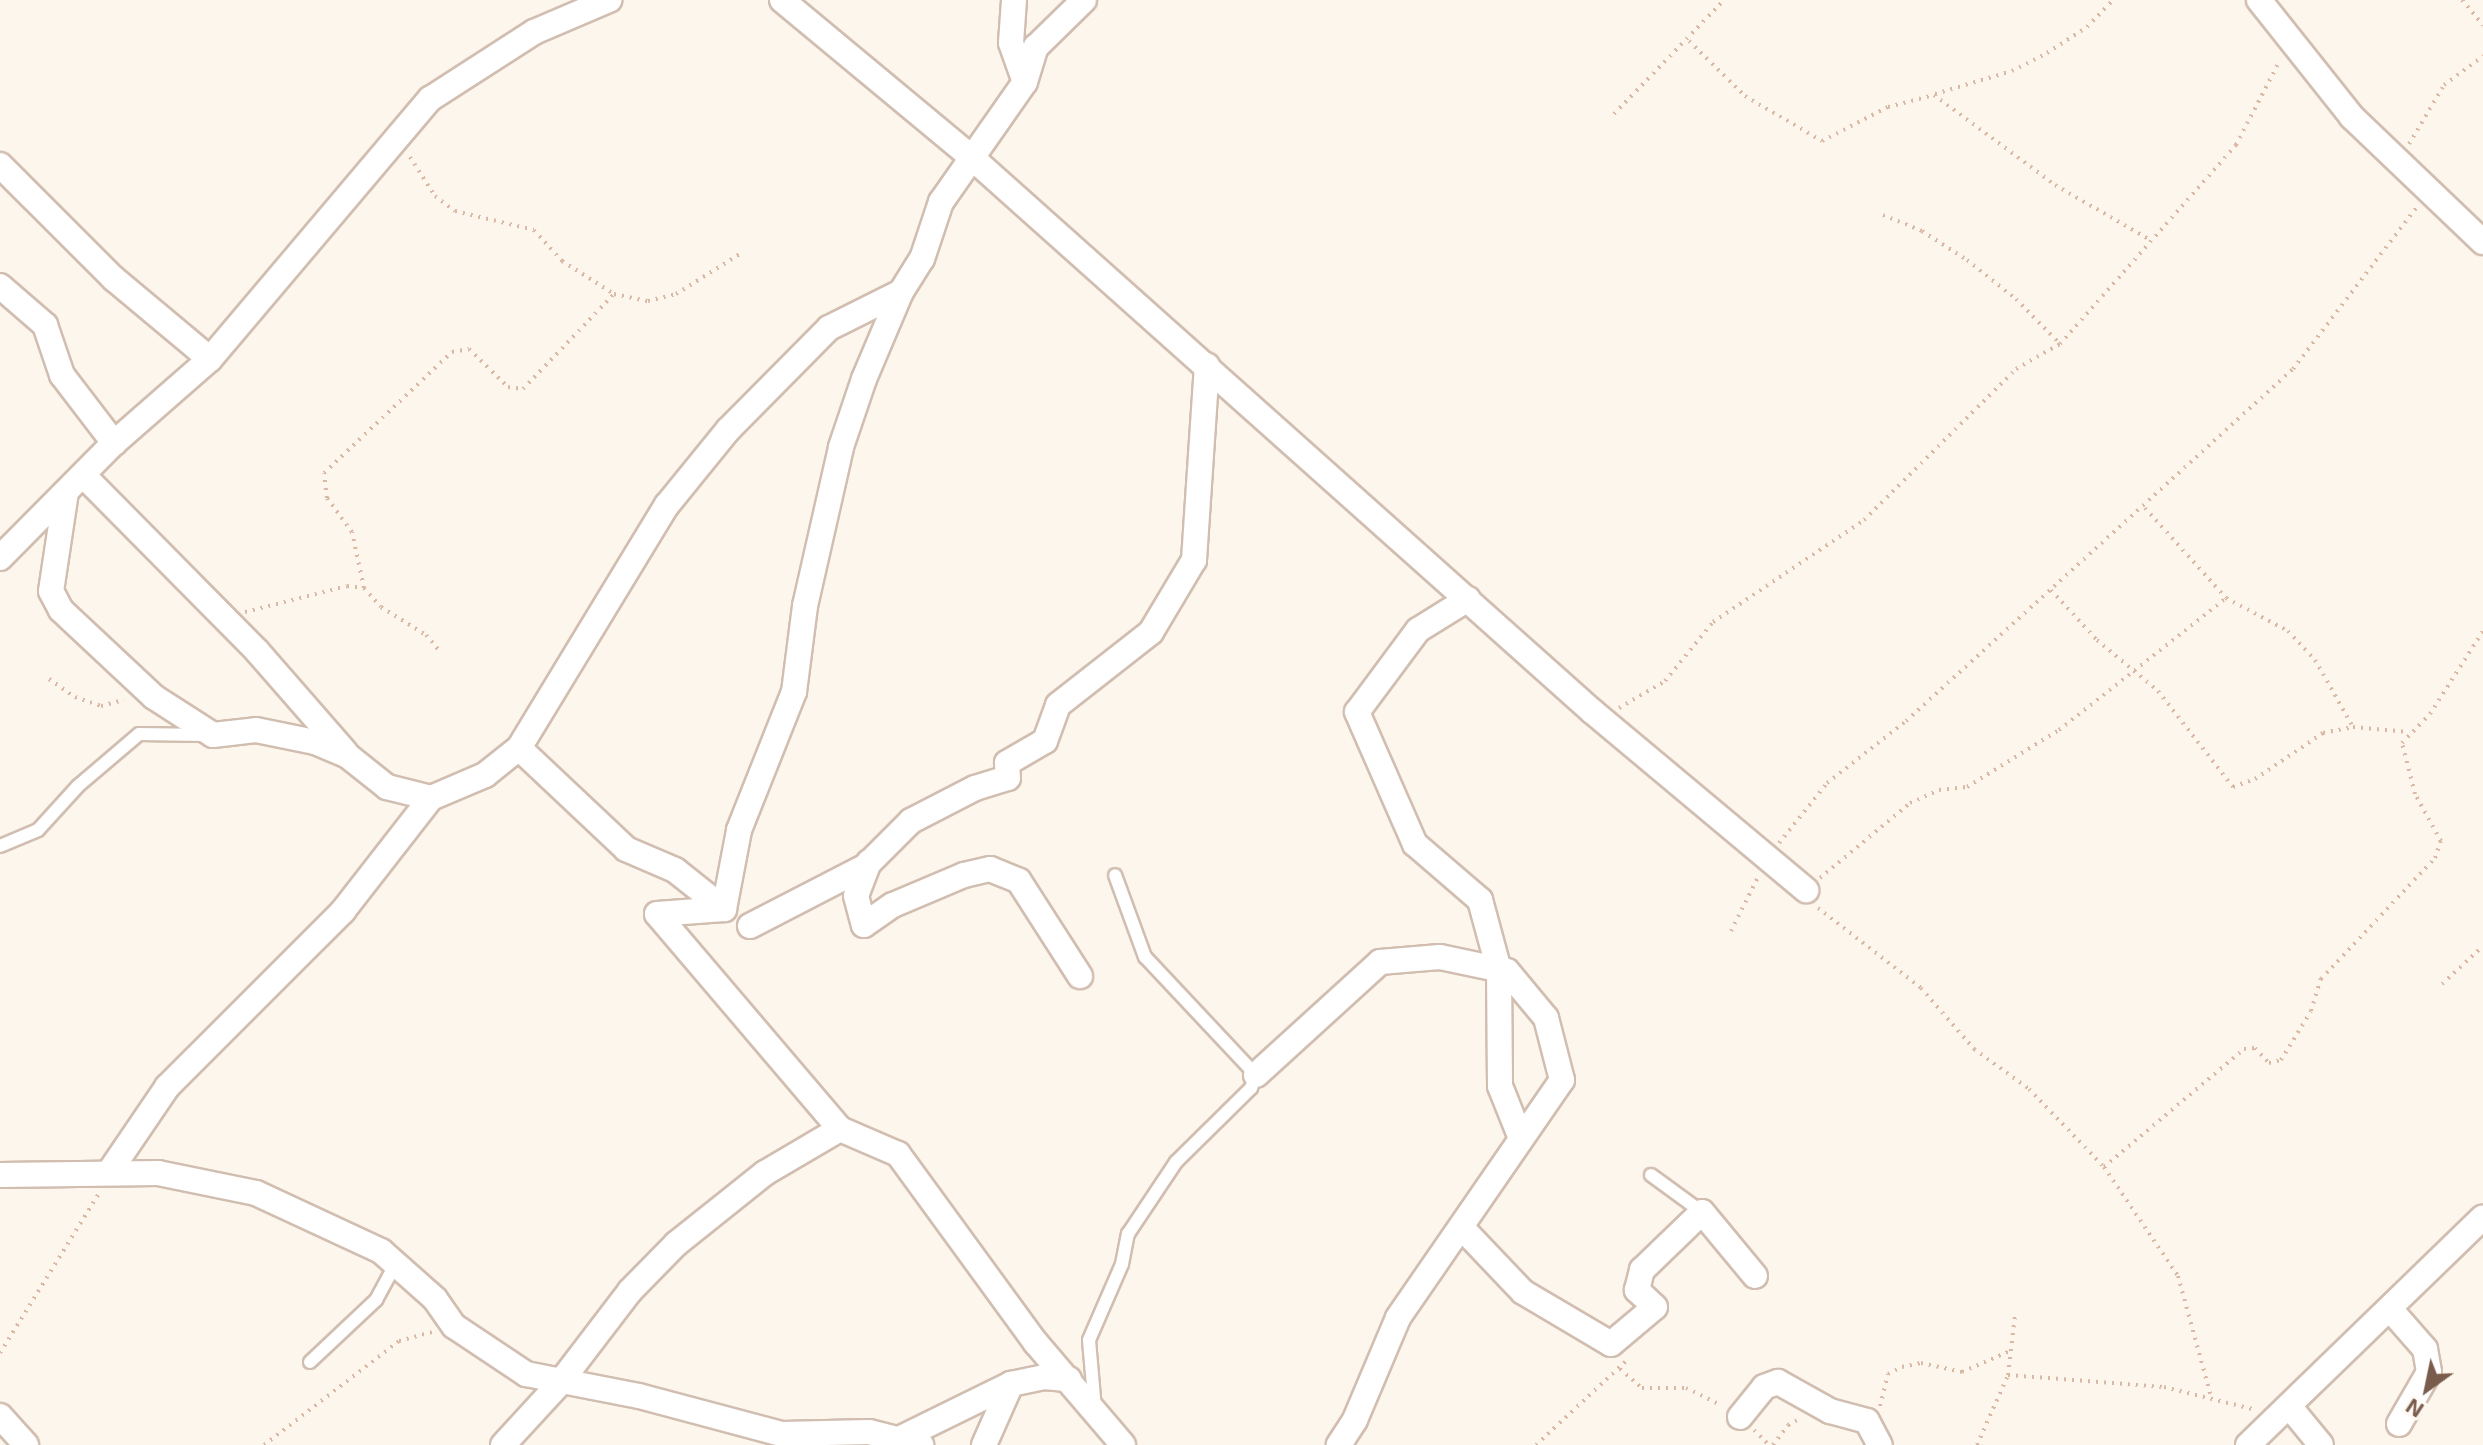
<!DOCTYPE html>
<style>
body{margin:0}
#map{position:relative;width:2483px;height:1445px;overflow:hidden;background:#fdf6ec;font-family:"Exo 2",sans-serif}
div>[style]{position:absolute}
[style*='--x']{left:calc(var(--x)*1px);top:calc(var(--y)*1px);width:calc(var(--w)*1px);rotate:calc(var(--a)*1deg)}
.path>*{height:4px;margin-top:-2px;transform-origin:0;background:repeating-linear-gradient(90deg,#d9b8a5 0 2px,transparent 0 8px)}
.roads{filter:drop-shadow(2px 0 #d1beb0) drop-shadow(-2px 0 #d1beb0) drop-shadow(0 2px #d1beb0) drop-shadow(0 -2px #d1beb0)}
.lane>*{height:12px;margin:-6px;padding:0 6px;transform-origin:6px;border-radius:6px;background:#fff}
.street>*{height:24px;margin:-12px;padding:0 12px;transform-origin:12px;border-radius:12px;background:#fff}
span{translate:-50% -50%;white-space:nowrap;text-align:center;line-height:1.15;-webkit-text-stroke:8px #fffaf3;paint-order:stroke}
.north{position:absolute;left:2387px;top:1349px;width:80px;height:80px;-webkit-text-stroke:6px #fffaf3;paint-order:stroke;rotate:213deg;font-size:22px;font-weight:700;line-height:32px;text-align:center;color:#7a5c4d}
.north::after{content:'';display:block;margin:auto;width:28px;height:36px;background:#7a5c4d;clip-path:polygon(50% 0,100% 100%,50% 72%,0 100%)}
</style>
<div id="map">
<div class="path">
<i style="--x:2462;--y:0;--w:33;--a:50"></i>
<i style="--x:1689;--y:41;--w:78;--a:44.5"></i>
<i style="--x:1745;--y:96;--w:89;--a:30.3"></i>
<i style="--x:1822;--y:141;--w:74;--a:-27.3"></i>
<i style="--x:1888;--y:107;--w:48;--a:-14.6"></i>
<i style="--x:1934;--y:95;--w:151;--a:36.6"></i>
<i style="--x:2055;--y:185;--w:112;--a:30"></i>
<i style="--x:1935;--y:94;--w:80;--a:-16.6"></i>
<i style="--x:2012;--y:71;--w:39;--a:-27"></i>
<i style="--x:2047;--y:53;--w:48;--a:-33"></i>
<i style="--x:2087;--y:27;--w:37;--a:-46"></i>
<i style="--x:1614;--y:114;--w:158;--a:-46"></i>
<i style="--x:2409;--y:144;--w:69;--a:-59.3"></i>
<i style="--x:2444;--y:85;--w:49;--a:-36.6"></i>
<i style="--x:410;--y:157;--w:46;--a:57.3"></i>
<i style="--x:435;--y:196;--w:25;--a:37"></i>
<i style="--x:455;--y:211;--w:81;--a:13.5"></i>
<i style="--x:534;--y:230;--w:42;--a:47.9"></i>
<i style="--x:562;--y:261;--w:62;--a:32.4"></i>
<i style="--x:1883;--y:215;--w:42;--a:22.3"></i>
<i style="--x:1922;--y:231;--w:54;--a:32.8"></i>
<i style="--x:1967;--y:260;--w:63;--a:38.5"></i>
<i style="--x:2016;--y:299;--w:63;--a:45.6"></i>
<i style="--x:2145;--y:508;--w:121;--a:48"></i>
<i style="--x:2226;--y:598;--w:70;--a:28"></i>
<i style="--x:2288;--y:631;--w:40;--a:47"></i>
<i style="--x:2315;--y:660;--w:77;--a:60.4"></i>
<i style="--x:2353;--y:727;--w:56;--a:5.1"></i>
<i style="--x:364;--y:588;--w:57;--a:-102.1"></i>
<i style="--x:352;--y:532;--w:42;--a:-126.3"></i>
<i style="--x:327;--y:498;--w:25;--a:-97"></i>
<i style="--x:324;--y:473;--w:176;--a:-43.4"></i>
<i style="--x:452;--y:352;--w:17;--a:-10"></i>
<i style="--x:469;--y:349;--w:54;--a:44.3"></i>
<i style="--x:508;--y:387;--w:15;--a:8"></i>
<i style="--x:523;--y:389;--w:132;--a:-46.2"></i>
<i style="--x:614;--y:294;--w:35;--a:12"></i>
<i style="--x:648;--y:301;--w:29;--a:-14"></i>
<i style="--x:676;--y:294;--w:79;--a:-32.1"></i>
<i style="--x:2051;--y:590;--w:68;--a:47.4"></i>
<i style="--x:2097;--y:640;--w:80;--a:39.9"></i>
<i style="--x:2158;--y:691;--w:122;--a:52"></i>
<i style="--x:2233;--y:787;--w:23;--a:-20"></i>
<i style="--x:2255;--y:779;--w:82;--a:-34.1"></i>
<i style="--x:2323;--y:733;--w:31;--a:-11"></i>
<i style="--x:245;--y:612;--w:105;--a:-14.3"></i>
<i style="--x:347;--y:586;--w:17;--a:7"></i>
<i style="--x:364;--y:588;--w:25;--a:48"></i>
<i style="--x:381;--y:607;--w:53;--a:31.9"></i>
<i style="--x:426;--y:635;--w:23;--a:50"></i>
<i style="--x:49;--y:679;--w:32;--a:35"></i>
<i style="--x:75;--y:697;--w:28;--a:19"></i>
<i style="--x:101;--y:706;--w:24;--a:-15"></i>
<i style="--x:1619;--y:708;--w:53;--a:-30.4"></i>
<i style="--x:1665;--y:681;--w:76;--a:-50.9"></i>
<i style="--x:1713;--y:622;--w:182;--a:-34"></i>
<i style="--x:1864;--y:520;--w:214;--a:-44.8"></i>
<i style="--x:2016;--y:369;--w:51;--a:-29.6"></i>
<i style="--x:2060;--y:344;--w:266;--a:-48.5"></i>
<i style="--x:2236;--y:145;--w:96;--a:-62.6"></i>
<i style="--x:1779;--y:843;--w:77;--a:-51.3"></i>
<i style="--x:1827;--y:783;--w:100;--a:-38.1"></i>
<i style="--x:1906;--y:721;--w:523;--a:-42.29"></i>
<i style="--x:2293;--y:369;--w:203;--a:-52.6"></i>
<i style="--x:1820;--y:878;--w:117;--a:-39.8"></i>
<i style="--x:1910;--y:803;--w:32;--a:-24"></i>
<i style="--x:1939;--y:790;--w:28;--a:-6"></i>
<i style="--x:1967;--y:787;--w:108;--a:-31.8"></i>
<i style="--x:2059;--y:730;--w:213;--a:-38.3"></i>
<i style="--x:1818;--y:908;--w:130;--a:37.8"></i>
<i style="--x:1921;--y:988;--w:81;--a:49"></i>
<i style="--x:1974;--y:1049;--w:68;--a:36"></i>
<i style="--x:2029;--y:1089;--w:108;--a:46.1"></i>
<i style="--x:2104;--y:1167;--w:132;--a:55.8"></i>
<i style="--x:2178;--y:1276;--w:125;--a:74.7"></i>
<i style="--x:1731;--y:931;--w:60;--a:-63.4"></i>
<i style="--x:2442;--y:984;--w:56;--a:-42.8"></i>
<i style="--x:2104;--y:1167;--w:183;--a:-40.1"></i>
<i style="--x:2244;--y:1049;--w:11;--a:-5"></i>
<i style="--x:2255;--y:1048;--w:21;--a:47"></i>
<i style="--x:2269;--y:1063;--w:12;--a:-14"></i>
<i style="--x:2281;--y:1060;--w:57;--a:-58.5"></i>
<i style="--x:2311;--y:1011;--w:34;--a:-73"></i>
<i style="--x:2321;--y:979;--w:166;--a:-46.7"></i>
<i style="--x:2435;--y:858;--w:18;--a:-71"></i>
<i style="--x:2441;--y:841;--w:54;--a:-119"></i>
<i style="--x:2415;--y:794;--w:53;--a:-104.3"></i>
<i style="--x:2402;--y:743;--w:40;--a:-46"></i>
<i style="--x:2430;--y:714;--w:98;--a:-57.4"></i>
<i style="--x:0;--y:1353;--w:186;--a:-58.2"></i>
<i style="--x:1620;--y:1369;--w:29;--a:41"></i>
<i style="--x:1642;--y:1388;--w:44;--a:0"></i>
<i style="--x:1686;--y:1388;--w:39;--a:26"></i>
<i style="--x:2008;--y:1375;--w:156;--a:4.4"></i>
<i style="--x:2164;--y:1387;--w:95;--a:14"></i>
<i style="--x:1880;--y:1406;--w:33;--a:-76"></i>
<i style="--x:1888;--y:1374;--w:16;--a:-27"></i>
<i style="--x:1902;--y:1367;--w:19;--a:-12"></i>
<i style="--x:1921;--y:1363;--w:42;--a:12.4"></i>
<i style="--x:1962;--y:1372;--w:52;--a:-23.6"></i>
<i style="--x:1754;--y:1430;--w:21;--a:45"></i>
<i style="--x:264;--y:1445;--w:170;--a:-37.6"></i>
<i style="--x:399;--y:1341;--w:35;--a:-15"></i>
<i style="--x:1536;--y:1445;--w:125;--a:-43"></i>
<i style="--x:1773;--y:1445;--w:25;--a:-53"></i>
<i style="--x:1788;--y:1425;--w:15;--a:-28"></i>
<i style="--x:1977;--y:1445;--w:77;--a:-66.1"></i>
<i style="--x:2008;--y:1375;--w:60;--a:-83.3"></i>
</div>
<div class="roads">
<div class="lane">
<i style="--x:0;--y:846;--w:41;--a:-22.8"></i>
<i style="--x:38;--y:830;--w:59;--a:-47.7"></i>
<i style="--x:78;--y:786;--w:80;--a:-40.4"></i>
<i style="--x:139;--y:734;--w:67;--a:0.9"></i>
<i style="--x:1651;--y:1175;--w:63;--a:36"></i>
<i style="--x:310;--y:1362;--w:91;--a:-43.2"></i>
<i style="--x:376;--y:1300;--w:42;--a:-61.6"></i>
<i style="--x:1095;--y:1409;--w:69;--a:-95"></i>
<i style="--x:1089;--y:1340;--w:83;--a:-66.5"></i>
<i style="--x:1122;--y:1264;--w:31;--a:-79"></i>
<i style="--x:1128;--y:1234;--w:87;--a:-56.3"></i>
<i style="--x:1176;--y:1162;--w:105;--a:-44.6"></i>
<i style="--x:1251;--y:1088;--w:14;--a:-69"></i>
<i style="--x:1256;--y:1075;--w:162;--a:-133.2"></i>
<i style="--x:1145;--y:957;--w:87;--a:-110.1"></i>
</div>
<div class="street">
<i style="--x:782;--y:0;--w:244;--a:39.7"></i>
<i style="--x:970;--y:156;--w:835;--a:41.75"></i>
<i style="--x:1593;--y:712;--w:278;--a:39.9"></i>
<i style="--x:1014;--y:0;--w:43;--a:94"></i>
<i style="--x:1011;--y:43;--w:41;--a:70.3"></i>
<i style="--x:2259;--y:0;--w:149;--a:51.5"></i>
<i style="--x:2352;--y:117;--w:181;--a:43.7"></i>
<i style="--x:0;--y:165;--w:160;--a:45"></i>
<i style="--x:113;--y:278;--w:126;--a:39.9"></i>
<i style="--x:0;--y:286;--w:60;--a:40.9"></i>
<i style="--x:45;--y:325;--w:53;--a:71.2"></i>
<i style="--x:62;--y:375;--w:86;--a:52.6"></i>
<i style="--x:83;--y:475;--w:247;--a:45.3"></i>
<i style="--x:257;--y:651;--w:134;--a:48.9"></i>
<i style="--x:66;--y:492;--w:100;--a:98.6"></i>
<i style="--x:51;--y:591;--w:21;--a:62"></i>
<i style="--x:61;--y:610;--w:127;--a:43.1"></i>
<i style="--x:154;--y:697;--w:70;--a:32.8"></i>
<i style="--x:213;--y:735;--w:43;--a:-6.6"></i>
<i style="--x:256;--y:730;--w:60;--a:11.5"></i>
<i style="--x:315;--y:742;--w:36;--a:23"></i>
<i style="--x:348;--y:756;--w:50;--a:38.5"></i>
<i style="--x:387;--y:787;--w:45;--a:14"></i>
<i style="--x:431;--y:798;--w:59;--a:-23.1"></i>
<i style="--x:485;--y:775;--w:43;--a:-38.5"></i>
<i style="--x:519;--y:748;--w:285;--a:-58.7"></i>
<i style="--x:667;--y:505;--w:97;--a:-50.9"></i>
<i style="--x:728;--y:430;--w:144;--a:-45.3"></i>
<i style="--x:829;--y:328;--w:80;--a:-26.6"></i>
<i style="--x:0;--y:558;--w:162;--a:-45.3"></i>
<i style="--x:114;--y:443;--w:128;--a:-41.2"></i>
<i style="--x:210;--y:359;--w:341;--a:-49.8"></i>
<i style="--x:430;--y:99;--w:124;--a:-32.8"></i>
<i style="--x:534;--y:32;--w:82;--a:-23.1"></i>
<i style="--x:1468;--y:599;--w:59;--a:148.2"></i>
<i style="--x:1418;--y:630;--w:102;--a:126.6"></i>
<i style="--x:1357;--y:712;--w:144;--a:66.3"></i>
<i style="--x:1415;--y:844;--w:86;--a:40.7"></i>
<i style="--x:1480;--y:900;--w:73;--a:74.8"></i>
<i style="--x:1499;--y:970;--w:116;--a:89.5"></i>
<i style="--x:1500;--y:1086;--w:54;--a:68.2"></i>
<i style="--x:519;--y:748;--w:147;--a:43.3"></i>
<i style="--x:626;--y:849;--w:53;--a:23.2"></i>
<i style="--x:675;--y:870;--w:63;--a:38.5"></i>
<i style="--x:869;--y:862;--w:36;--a:111"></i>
<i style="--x:856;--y:896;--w:30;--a:75"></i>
<i style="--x:864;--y:925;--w:35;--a:-35"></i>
<i style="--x:893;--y:905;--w:77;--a:-22.9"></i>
<i style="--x:964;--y:875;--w:27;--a:-13"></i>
<i style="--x:990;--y:869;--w:31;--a:22"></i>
<i style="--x:1019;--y:881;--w:113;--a:57.3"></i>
<i style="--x:724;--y:909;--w:80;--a:-79.2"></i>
<i style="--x:739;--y:830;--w:149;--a:-68.3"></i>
<i style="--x:794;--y:692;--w:87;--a:-82.7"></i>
<i style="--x:805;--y:606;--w:163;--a:-77.2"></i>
<i style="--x:841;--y:447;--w:72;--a:-71.3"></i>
<i style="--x:864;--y:379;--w:95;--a:-67"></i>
<i style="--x:901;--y:292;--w:39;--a:-58"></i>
<i style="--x:922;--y:259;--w:60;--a:-71.6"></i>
<i style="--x:941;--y:202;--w:146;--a:-55"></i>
<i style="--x:1025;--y:82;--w:37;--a:-73"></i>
<i style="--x:1036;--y:47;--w:67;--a:-44.4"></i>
<i style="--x:724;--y:909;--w:67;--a:175.7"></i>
<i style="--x:657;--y:914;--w:282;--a:49.6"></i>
<i style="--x:840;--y:1129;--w:63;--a:23.3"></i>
<i style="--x:898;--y:1154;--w:234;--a:53.9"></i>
<i style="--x:1036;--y:1343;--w:134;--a:49.5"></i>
<i style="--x:750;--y:926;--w:131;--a:-27.3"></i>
<i style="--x:866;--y:866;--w:64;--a:-45"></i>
<i style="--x:911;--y:821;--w:72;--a:-27.3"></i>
<i style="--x:975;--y:788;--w:34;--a:-17"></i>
<i style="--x:1008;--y:778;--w:15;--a:-94"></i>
<i style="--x:1007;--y:763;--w:44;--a:-30.1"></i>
<i style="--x:1045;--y:741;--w:38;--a:-70"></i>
<i style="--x:1058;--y:705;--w:118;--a:-38.1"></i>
<i style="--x:1151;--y:632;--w:84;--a:-59.2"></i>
<i style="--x:1194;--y:560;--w:195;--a:-86.2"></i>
<i style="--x:1256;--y:1075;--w:168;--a:-42.3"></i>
<i style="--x:1380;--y:962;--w:60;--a:-4.8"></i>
<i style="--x:1440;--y:957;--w:68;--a:11.8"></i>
<i style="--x:1507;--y:971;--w:61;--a:50.3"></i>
<i style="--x:1546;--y:1018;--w:64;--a:75.5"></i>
<i style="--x:1562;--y:1080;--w:289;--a:124.6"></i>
<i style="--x:1398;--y:1318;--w:111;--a:112.9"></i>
<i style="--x:1355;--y:1420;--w:30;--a:123"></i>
<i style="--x:110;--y:1171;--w:102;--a:-55.8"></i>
<i style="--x:167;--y:1087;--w:249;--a:-45"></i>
<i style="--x:343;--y:911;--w:143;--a:-52.1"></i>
<i style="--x:0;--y:1175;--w:158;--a:-0.7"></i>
<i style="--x:158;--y:1173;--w:100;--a:11.5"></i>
<i style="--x:256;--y:1193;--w:138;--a:24.9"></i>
<i style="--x:381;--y:1251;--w:72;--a:41.6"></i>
<i style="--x:435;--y:1299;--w:33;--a:55"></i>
<i style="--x:454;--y:1326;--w:87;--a:33.7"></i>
<i style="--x:526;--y:1374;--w:115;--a:11"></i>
<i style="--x:639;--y:1396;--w:148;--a:14.9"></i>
<i style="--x:782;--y:1434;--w:87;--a:-1.3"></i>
<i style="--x:869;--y:1432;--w:54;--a:14"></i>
<i style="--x:1462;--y:1228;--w:88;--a:46.4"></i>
<i style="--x:1523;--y:1292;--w:102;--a:30.6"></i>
<i style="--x:1611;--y:1344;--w:57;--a:-40.1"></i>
<i style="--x:1655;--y:1307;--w:25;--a:-137"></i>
<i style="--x:1637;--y:1290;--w:21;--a:-76"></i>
<i style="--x:1642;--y:1270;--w:83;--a:-44"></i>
<i style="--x:1702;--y:1212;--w:83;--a:50.4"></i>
<i style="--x:2390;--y:1309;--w:53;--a:48.8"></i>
<i style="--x:2425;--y:1349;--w:23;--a:80"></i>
<i style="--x:2429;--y:1372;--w:60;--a:120"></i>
<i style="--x:2289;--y:1406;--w:50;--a:50.6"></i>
<i style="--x:0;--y:1416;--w:39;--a:48"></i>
<i style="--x:1740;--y:1417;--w:38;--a:-51"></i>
<i style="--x:1764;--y:1387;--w:15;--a:-20"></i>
<i style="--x:1778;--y:1382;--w:60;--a:29.1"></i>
<i style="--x:1830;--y:1411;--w:38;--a:15"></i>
<i style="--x:1867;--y:1421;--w:27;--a:62"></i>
<i style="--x:901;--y:1438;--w:123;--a:-26.1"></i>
<i style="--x:1011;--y:1384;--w:34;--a:-12"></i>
<i style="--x:1044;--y:1377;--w:25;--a:5"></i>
<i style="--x:503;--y:1445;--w:83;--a:-47.4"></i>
<i style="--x:559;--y:1384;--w:117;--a:-52.6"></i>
<i style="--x:630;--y:1291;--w:66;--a:-45.6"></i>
<i style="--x:676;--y:1244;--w:114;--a:-38.6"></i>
<i style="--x:765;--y:1173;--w:87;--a:-30.4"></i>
<i style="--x:984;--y:1445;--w:67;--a:-66.1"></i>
<i style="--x:2248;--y:1445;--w:327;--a:-44.1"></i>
</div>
</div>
<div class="north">N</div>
</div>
